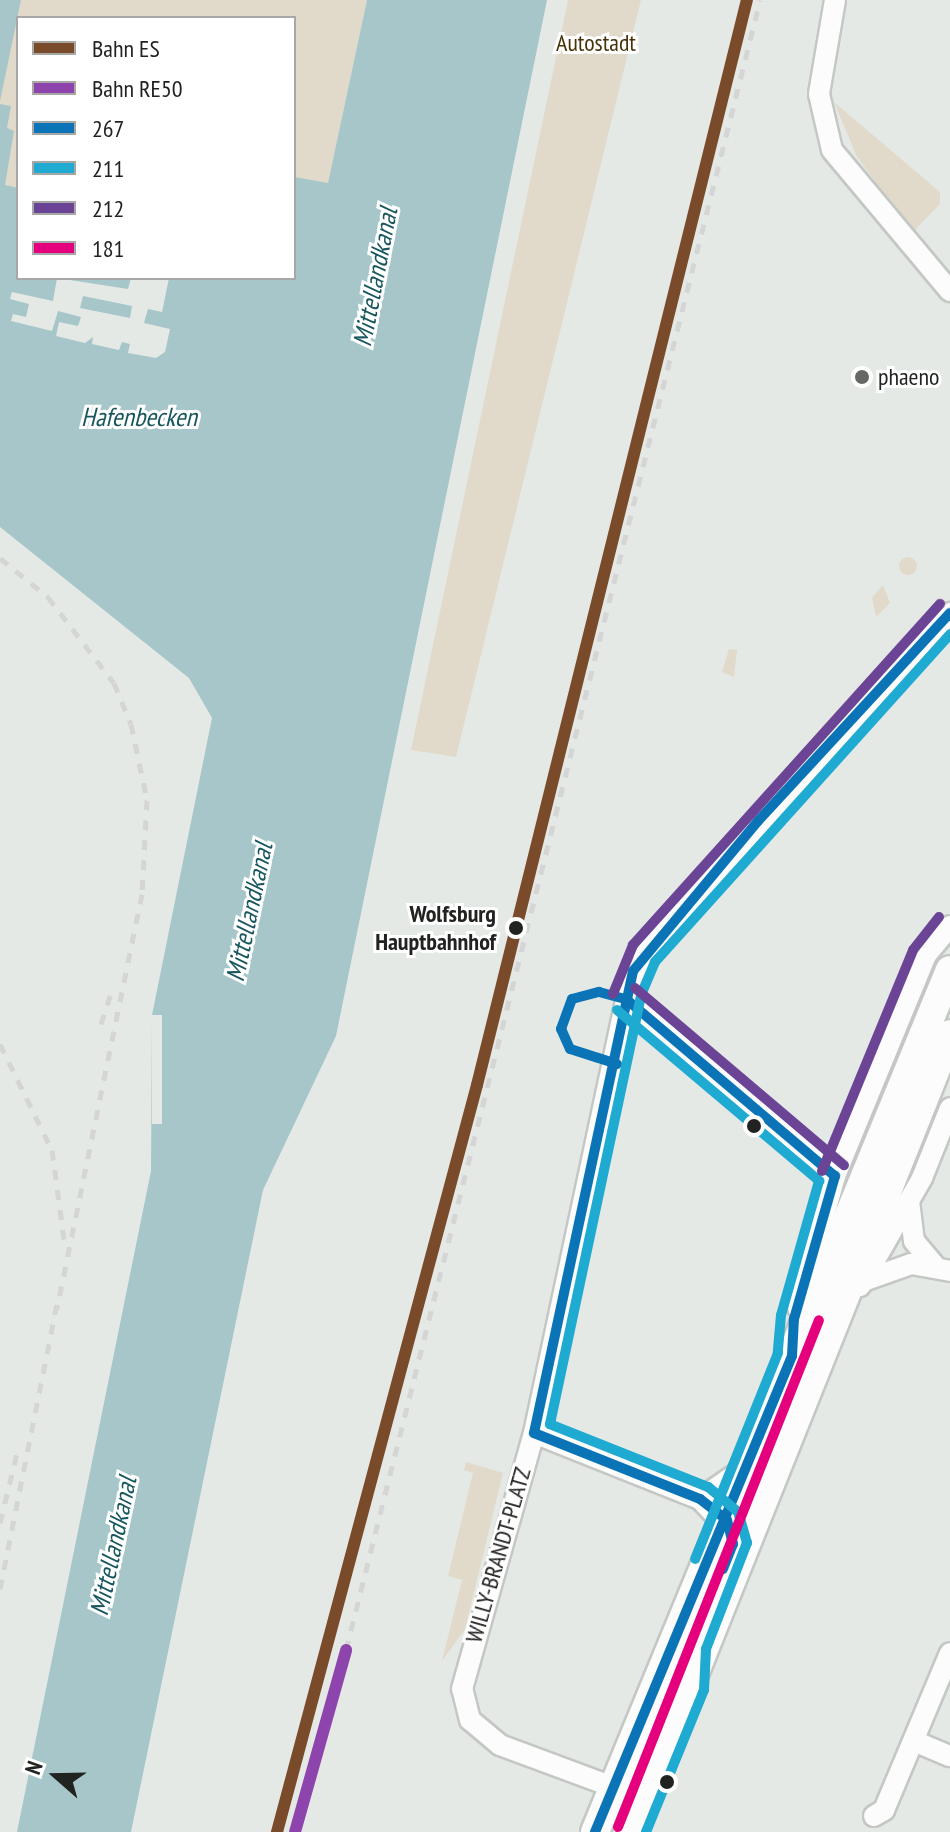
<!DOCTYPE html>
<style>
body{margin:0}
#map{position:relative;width:950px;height:1832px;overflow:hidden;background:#e5e9e5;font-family:"PT Sans Narrow",sans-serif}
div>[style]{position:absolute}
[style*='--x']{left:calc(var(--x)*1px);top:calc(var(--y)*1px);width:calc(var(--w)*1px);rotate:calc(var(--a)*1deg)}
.green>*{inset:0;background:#e1daca}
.round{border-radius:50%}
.water>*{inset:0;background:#a6c6c9}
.pier>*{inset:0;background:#e5e9e5;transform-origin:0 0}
.roads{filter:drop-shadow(2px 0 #c4c7c3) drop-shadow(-2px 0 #c4c7c3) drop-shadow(0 2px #c4c7c3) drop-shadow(0 -2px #c4c7c3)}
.minor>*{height:20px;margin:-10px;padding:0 10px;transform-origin:10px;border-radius:10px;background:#fbfcfb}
.secondary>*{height:28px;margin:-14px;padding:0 14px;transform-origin:14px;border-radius:14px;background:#fbfcfb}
.rail>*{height:5px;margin-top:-2.5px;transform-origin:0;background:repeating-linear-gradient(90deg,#d4d5d4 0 10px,transparent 0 20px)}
.bus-1>*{height:10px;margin:-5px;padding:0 5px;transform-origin:5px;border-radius:5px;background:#0b74b7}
.bus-2>*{height:10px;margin:-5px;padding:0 5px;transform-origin:5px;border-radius:5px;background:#1eaad1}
.bus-3>*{height:10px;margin:-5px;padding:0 5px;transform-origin:5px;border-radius:5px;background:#6c4495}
.bus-4>*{height:10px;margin:-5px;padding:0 5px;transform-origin:5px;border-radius:5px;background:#e5007d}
.rail-1>*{height:12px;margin:-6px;padding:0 6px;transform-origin:6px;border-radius:6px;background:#7a4b2a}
.rail-2>*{height:12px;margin:-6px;padding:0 6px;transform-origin:6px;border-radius:6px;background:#8e44ad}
.dots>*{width:22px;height:22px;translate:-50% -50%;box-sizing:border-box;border:4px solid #fff;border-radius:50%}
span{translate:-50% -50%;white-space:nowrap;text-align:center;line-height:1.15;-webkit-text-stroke:6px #fff;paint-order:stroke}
.park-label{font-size:24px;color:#453007}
.poi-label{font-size:24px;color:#212320}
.left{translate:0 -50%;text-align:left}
.stop-label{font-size:24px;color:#212320;font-weight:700}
.right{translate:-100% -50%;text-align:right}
.street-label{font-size:24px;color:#212320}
.water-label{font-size:26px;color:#19575f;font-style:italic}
.legend{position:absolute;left:16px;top:16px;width:280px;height:264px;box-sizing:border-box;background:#fff;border:2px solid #a6a7a6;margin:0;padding:10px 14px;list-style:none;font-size:24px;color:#212320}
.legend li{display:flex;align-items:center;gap:16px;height:40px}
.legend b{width:40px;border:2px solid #a6a7a6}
.north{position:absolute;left:16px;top:1736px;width:80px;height:80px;-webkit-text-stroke:6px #fff;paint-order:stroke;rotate:290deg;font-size:22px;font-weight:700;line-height:32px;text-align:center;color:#212320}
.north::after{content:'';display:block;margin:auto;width:28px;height:36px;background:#212320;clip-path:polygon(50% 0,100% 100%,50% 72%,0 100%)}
</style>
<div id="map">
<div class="green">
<i style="clip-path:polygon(0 0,367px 0,328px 184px,294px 179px,294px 18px,18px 18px,18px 278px,0 487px)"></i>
<i style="clip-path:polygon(568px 0,641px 0,456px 757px,411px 750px)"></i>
<i style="clip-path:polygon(834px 102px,940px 192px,940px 204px,912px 233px,856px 155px)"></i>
<i class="round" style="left:899px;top:557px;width:18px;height:18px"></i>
<i style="clip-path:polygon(883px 585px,890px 603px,876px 617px,872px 598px)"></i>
<i style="clip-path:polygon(729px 649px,737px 650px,734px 677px,722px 672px)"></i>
<i style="clip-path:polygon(466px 1462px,503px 1473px,465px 1629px,442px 1661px,462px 1580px,448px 1576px,473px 1473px,464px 1470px)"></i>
</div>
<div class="water">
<i style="clip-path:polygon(0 0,21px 0,0 101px)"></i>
<i style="clip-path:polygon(367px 0,547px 0,336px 1036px,263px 1190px,131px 1832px,17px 1832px,151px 1171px,152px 1015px,212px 718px,189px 678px,0 527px,0 104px,11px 106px,7px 128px,14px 131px,5px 185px,18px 188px,18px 278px,294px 278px,294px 177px,328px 183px)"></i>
</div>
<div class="pier">
<i style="clip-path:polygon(evenodd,57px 278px,128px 289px,131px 278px,169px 278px,162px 312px,148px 309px,144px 323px,170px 329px,165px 352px,156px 358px,128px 353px,130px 344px,122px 342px,119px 350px,92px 344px,93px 337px,85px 343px,56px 336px,59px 322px,78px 326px,81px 317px,58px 311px,52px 331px,11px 321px,13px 314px,26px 317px,29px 304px,10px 299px,12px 292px,53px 301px,57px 278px,83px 296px,132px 306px,130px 318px,80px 308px,83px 296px)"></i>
<i style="left:152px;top:1015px;width:10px;height:109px"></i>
</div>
<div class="roads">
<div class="minor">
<i style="--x:835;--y:0;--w:95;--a:99.7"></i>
<i style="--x:819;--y:94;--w:57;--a:76.9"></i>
<i style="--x:832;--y:150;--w:184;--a:50.1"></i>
<i style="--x:626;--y:999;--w:274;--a:40.3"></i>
<i style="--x:909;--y:1201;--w:40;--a:82.9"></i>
<i style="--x:914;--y:1241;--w:31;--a:50"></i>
<i style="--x:863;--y:1281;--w:51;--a:-19.5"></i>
<i style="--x:911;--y:1264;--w:40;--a:10"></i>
<i style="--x:860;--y:1286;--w:125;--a:-60.1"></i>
<i style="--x:922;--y:1178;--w:75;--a:-68.2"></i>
<i style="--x:798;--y:1308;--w:137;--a:-74.3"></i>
<i style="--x:835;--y:1176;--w:239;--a:-67.6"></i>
<i style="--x:926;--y:955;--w:38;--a:-50"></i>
<i style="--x:534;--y:1433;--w:179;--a:21.7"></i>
<i style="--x:700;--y:1499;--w:42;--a:46.9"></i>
<i style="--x:700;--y:1499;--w:56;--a:-34.8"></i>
<i style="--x:914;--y:1741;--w:39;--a:23"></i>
<i style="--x:650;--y:1786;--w:37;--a:178"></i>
<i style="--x:613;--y:1787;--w:121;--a:-159.6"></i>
<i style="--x:500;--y:1745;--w:39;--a:-140"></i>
<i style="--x:470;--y:1720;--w:32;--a:-104"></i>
<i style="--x:462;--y:1689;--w:266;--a:-74.3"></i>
<i style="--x:534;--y:1433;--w:452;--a:-78"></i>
<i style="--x:628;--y:991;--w:40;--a:-68"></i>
<i style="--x:643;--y:954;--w:459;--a:-48"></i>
<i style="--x:874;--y:1816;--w:12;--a:-31"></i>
<i style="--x:884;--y:1810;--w:170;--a:-67.2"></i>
</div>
<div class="secondary">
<i style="--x:595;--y:1832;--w:932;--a:-67.62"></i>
<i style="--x:631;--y:1832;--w:859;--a:-68.21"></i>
</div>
</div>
<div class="rail">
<i style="--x:0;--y:558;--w:62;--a:39.1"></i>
<i style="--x:48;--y:597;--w:108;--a:52.5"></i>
<i style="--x:114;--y:683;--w:44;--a:67.5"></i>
<i style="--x:131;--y:724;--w:78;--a:78.1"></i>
<i style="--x:147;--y:800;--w:94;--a:93"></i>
<i style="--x:142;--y:894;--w:423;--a:101.6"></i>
<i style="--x:101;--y:1024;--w:40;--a:-72"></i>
<i style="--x:0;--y:1044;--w:118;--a:63.9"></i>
<i style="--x:52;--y:1150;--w:90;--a:82.3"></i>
<i style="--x:0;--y:1523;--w:80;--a:-76.3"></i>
<i style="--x:0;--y:1589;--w:296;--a:-78.7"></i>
<i style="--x:346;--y:1650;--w:1701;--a:-75.91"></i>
</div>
<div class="bus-1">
<i style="--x:617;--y:1064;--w:49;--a:-162.3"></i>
<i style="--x:570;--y:1049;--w:22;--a:-114"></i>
<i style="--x:561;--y:1029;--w:32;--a:-70"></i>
<i style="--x:572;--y:999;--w:28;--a:-15"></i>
<i style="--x:599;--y:992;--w:28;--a:15"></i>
<i style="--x:626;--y:999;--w:274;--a:40.3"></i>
<i style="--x:534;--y:1433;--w:472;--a:-77.9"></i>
<i style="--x:633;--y:971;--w:195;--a:-50.2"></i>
<i style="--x:758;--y:821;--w:283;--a:-47.3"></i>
<i style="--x:534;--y:1433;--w:179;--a:21.7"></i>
<i style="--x:700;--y:1499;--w:34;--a:38"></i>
<i style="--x:727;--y:1520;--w:25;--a:76"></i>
<i style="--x:733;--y:1544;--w:27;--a:112"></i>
<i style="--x:595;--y:1832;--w:515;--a:-67.52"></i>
<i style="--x:792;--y:1356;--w:37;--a:-87"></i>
<i style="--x:794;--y:1319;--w:149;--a:-74"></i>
</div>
<div class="bus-2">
<i style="--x:617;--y:1010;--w:265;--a:40.2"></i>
<i style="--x:819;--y:1181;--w:139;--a:105.8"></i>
<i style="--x:781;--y:1315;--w:38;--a:95"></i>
<i style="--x:778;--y:1353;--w:222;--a:111.9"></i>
<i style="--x:646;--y:1832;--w:153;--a:-67.8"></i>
<i style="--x:704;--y:1690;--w:41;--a:-87.2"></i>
<i style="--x:706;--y:1649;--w:114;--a:-68.9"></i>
<i style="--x:747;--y:1543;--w:32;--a:-106"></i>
<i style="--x:738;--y:1512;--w:39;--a:-140"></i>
<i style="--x:708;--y:1487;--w:170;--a:-158.3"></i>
<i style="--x:550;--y:1424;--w:439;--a:-78"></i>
<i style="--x:641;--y:995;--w:36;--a:-67"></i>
<i style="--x:655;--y:962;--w:441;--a:-48"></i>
</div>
<div class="bus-3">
<i style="--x:635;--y:988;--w:274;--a:40.3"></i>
<i style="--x:613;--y:994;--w:53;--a:-67.8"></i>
<i style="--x:633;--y:945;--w:459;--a:-48"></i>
<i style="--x:822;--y:1171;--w:239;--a:-67.6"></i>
<i style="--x:913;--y:950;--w:42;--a:-51.8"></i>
</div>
<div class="bus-4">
<i style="--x:618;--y:1827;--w:545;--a:-68.37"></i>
</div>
<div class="rail-1">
<i style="--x:277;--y:1832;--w:773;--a:-75.01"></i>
<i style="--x:477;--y:1085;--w:1118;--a:-76.03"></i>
</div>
<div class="rail-2">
<i style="--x:295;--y:1832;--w:189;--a:-74.3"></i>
</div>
<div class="dots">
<i style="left:862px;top:377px;background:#666865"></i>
<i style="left:516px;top:928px;background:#212320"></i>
<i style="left:754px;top:1126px;background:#212320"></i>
<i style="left:667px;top:1782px;background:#212320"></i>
</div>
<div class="park-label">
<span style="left:596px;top:43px">Autostadt</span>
</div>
<div class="poi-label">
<span class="left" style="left:878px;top:377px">phaeno</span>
</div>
<div class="stop-label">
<span class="right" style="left:496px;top:928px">Wolfsburg<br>Hauptbahnhof</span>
</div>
<div class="street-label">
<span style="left:498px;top:1555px;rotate:-74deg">WILLY-BRANDT-PLATZ</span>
</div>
<div class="water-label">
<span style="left:375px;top:277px;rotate:-79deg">Mittellandkanal</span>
<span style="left:139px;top:417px">Hafenbecken</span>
<span style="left:249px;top:912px;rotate:-78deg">Mittellandkanal</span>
<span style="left:113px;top:1546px;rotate:-78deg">Mittellandkanal</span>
</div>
<ul class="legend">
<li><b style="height:10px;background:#7a4b2a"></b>Bahn ES</li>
<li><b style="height:10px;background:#8e44ad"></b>Bahn RE50</li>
<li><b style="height:10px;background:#0b74b7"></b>267</li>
<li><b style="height:10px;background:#1eaad1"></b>211</li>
<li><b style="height:10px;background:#6c4495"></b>212</li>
<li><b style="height:10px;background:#e5007d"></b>181</li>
</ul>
<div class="north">N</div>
</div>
